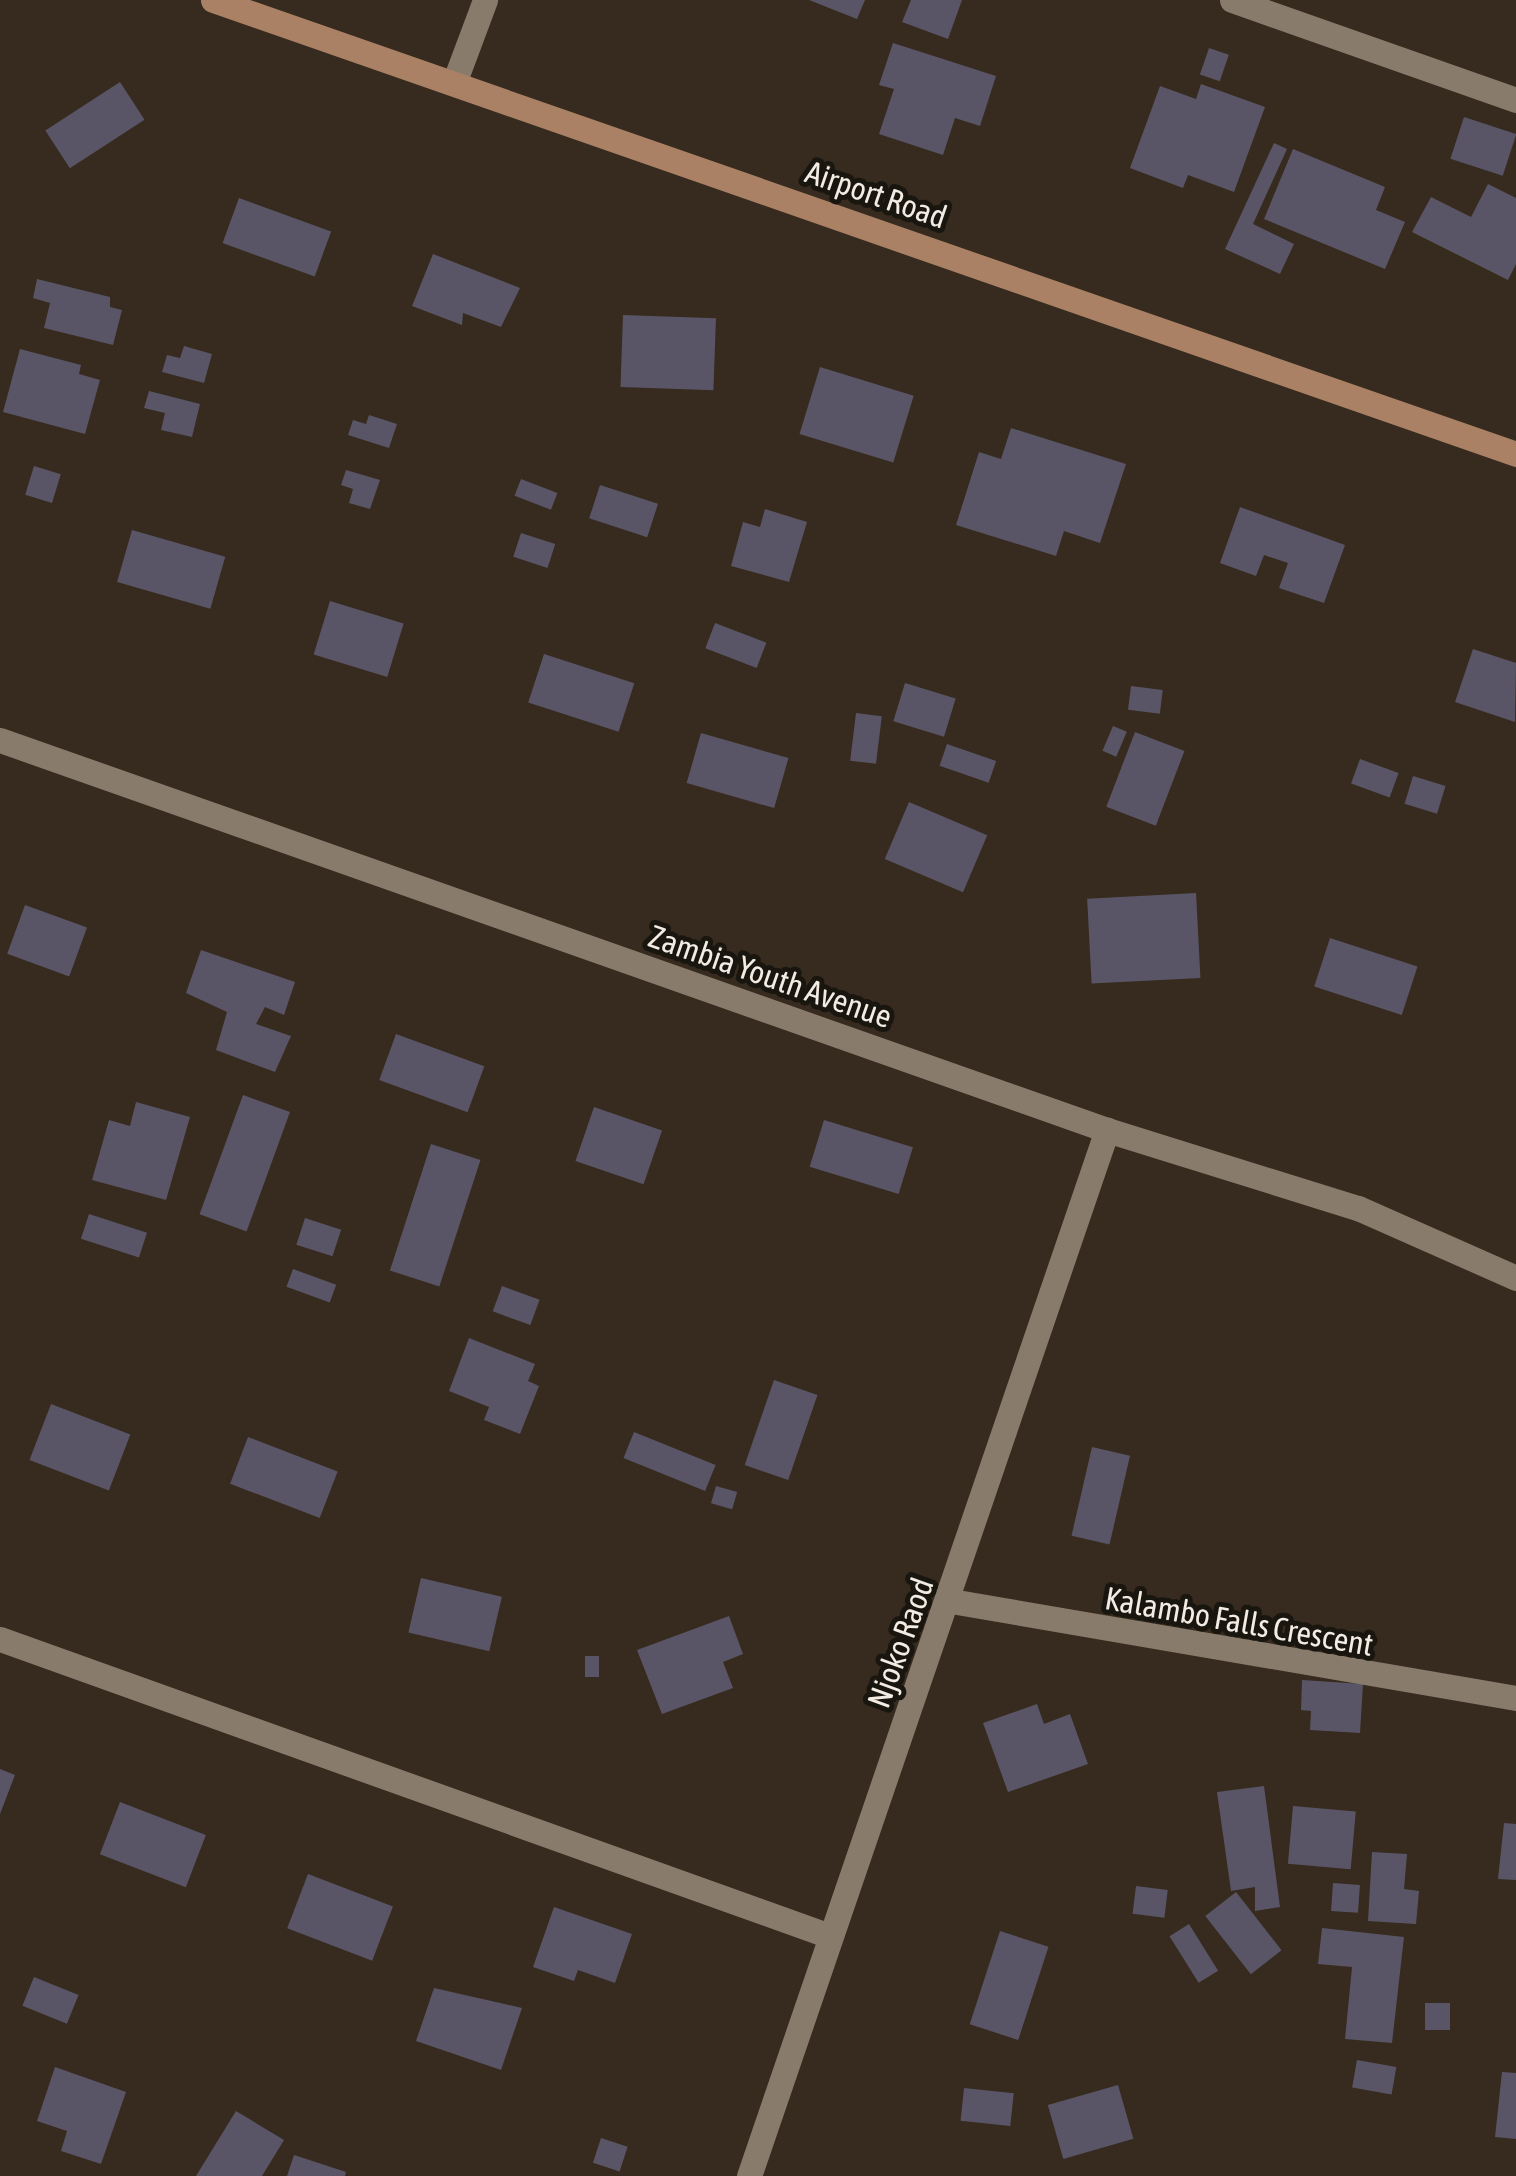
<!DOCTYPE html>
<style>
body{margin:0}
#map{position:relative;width:1516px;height:2176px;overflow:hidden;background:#362b1e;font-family:"Asap Condensed",sans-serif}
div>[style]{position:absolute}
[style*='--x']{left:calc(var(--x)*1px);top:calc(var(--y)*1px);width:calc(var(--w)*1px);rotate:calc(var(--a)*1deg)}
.building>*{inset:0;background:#595566;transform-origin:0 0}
.street>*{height:25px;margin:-12.5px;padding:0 12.5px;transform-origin:12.5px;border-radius:12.5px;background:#887b6c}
.secondary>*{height:25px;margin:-12.5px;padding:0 12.5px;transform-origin:12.5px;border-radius:12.5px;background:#aa8165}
span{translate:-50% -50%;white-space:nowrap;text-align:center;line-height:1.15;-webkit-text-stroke:10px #19150f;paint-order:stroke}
.street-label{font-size:32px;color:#f3ece3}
</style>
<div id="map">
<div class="building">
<i style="clip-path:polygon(809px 0,865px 0,857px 19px)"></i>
<i style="clip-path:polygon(911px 0,962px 0,948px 39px,902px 22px)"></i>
<i style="clip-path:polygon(893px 43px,996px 76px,980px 126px,955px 118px,943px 155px,879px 134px,894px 89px,879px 85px)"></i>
<i style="left:1209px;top:48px;width:21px;height:28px;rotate:19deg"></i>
<i style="left:120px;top:82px;width:45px;height:89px;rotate:57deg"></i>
<i style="clip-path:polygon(1201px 84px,1265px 107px,1234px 192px,1188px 175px,1183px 188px,1130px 168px,1160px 86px,1196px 99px)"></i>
<i style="left:1464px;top:117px;width:55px;height:44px;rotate:18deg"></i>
<i style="clip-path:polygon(1274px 143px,1287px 149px,1253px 224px,1294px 244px,1280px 274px,1225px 249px)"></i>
<i style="clip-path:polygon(1293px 149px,1385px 187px,1376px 210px,1405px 222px,1385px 269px,1264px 219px)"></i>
<i style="clip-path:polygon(1488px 184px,1516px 198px,1516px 264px,1508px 280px,1412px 232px,1431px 197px,1471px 217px)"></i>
<i style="left:239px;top:198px;width:98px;height:48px;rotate:20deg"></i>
<i style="clip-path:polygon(433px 254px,520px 288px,501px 327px,463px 313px,462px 325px,412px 306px)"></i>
<i style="clip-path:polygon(37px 279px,110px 297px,110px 307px,122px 310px,113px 345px,44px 328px,50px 303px,33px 298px)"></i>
<i style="left:623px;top:315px;width:93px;height:72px;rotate:2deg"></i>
<i style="clip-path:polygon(184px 346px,212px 354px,204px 383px,162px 372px,167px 355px,180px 358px)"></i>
<i style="clip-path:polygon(20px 349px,81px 365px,79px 374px,100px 380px,85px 434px,3px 412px)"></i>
<i style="left:820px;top:367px;width:98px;height:70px;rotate:17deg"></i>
<i style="clip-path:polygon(149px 391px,200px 404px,192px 437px,161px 430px,165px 413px,144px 408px)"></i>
<i style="clip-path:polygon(369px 415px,397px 424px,389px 448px,348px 435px,353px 420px,366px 424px)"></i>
<i style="clip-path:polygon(1011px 428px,1126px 464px,1100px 543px,1064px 531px,1056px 556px,956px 525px,979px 452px,1001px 459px)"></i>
<i style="left:34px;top:466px;width:28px;height:30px;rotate:17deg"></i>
<i style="clip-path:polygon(346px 470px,380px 480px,370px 509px,349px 503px,353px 489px,341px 485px)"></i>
<i style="left:521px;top:479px;width:39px;height:18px;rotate:21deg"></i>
<i style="left:600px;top:485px;width:61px;height:35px;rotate:18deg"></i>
<i style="clip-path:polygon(1240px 507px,1345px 545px,1324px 603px,1279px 588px,1288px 563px,1264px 555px,1256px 576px,1220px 563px)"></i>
<i style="clip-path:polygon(765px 509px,807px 522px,789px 582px,731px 566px,743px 522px,760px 527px)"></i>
<i style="left:132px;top:530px;width:97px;height:54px;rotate:16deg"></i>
<i style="left:521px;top:533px;width:36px;height:25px;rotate:18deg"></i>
<i style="left:330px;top:601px;width:77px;height:56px;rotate:17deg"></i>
<i style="left:715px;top:623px;width:55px;height:27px;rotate:21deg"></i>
<i style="clip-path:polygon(1473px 649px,1516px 663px,1515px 722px,1455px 702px)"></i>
<i style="left:544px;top:654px;width:95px;height:51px;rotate:18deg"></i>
<i style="left:905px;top:683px;width:53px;height:40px;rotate:17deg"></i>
<i style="left:1131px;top:686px;width:32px;height:24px;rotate:7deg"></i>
<i style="left:856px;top:713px;width:26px;height:48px;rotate:7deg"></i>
<i style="left:1113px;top:726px;width:15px;height:27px;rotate:23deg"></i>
<i style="left:1135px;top:732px;width:53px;height:80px;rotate:21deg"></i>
<i style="left:701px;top:733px;width:91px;height:52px;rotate:16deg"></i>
<i style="left:947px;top:744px;width:52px;height:23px;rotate:19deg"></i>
<i style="left:1360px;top:759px;width:41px;height:26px;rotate:20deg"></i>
<i style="left:1413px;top:776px;width:34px;height:29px;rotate:17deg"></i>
<i style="left:909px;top:802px;width:85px;height:62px;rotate:23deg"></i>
<i style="left:1196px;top:893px;width:85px;height:109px;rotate:87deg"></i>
<i style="left:25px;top:905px;width:66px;height:52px;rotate:20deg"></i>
<i style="left:1330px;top:938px;width:92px;height:51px;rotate:18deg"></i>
<i style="clip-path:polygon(201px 950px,295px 982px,284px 1015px,265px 1007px,256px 1024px,291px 1036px,275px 1072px,216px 1050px,227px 1012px,186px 993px)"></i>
<i style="left:396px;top:1034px;width:94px;height:49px;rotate:20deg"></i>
<i style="left:243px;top:1095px;width:50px;height:127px;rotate:20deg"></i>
<i style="clip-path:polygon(136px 1102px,190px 1117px,166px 1200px,92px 1180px,109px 1120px,130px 1126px)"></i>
<i style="left:594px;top:1107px;width:72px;height:57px;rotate:19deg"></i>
<i style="left:824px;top:1120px;width:93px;height:49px;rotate:17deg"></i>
<i style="left:431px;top:1144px;width:52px;height:133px;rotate:18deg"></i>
<i style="left:89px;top:1214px;width:61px;height:26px;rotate:18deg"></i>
<i style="left:305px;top:1218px;width:38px;height:28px;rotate:18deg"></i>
<i style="left:293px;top:1269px;width:46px;height:19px;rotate:20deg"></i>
<i style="left:502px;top:1286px;width:40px;height:27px;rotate:20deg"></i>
<i style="clip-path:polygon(469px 1338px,535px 1364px,528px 1381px,539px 1386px,520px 1434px,484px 1420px,489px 1407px,449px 1391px)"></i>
<i style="left:774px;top:1380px;width:46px;height:90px;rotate:19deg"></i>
<i style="left:51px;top:1404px;width:85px;height:60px;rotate:21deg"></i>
<i style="left:634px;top:1432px;width:88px;height:28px;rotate:22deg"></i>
<i style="left:248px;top:1437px;width:96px;height:50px;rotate:21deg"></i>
<i style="left:1092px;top:1447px;width:39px;height:91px;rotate:13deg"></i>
<i style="left:716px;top:1486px;width:22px;height:18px;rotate:16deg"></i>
<i style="left:421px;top:1578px;width:83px;height:56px;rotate:13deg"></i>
<i style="clip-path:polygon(729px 1616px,743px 1654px,723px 1662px,733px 1688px,662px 1714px,637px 1650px)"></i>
<i style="left:585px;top:1656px;width:14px;height:21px"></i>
<i style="clip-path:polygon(1302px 1680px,1363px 1684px,1360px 1733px,1310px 1730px,1311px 1711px,1301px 1710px)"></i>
<i style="clip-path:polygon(1037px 1704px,1044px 1724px,1070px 1714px,1088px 1764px,1008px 1792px,983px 1723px)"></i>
<i style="clip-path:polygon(0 1769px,15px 1775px,0 1814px)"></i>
<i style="clip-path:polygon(1264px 1786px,1280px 1907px,1255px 1911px,1255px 1887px,1231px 1891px,1217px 1792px)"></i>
<i style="left:120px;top:1802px;width:92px;height:56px;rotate:21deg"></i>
<i style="left:1293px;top:1806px;width:63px;height:58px;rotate:5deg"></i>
<i style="clip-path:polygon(1504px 1823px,1516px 1824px,1516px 1880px,1498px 1879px)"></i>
<i style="clip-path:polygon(1372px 1852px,1407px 1854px,1404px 1889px,1419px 1891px,1416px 1924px,1368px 1921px)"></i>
<i style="left:308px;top:1874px;width:91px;height:58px;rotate:21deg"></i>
<i style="left:1333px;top:1883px;width:27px;height:28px;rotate:4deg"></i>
<i style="left:1136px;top:1886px;width:32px;height:28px;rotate:7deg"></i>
<i style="left:1236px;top:1892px;width:74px;height:39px;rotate:52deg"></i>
<i style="clip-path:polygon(554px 1907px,632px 1934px,615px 1983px,578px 1970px,574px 1981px,533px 1967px)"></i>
<i style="left:1189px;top:1924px;width:55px;height:23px;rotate:58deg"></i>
<i style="clip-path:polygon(1322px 1928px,1404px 1937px,1392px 2043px,1345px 2039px,1352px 1967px,1318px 1964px)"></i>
<i style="left:1000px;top:1931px;width:51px;height:98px;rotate:18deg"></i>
<i style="left:34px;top:1977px;width:48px;height:31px;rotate:22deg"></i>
<i style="clip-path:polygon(434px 1988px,522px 2008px,501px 2070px,416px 2041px)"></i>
<i style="left:1425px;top:2003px;width:25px;height:27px"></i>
<i style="left:1357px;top:2060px;width:40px;height:28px;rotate:10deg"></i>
<i style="clip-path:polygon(55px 2067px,126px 2092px,101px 2164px,61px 2151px,67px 2131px,37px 2121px)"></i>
<i style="clip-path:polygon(1502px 2072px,1516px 2073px,1516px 2139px,1495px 2137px)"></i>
<i style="left:1118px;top:2085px;width:56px;height:73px;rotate:74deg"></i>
<i style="left:964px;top:2088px;width:50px;height:33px;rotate:6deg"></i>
<i style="clip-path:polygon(236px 2111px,284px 2140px,262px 2176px,196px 2176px)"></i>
<i style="left:601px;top:2138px;width:28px;height:26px;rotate:18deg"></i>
<i style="clip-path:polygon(294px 2155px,346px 2172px,345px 2176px,287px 2176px)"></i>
</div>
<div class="street">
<i style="--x:1232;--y:0;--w:301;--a:19.4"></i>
<i style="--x:454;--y:83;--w:89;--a:-69.5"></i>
<i style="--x:0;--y:740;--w:1174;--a:19.41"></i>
<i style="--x:1107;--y:1130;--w:263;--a:17.3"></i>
<i style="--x:1358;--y:1208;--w:173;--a:23.9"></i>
<i style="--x:951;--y:1601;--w:573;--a:9.74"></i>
<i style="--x:0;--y:1639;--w:882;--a:19.69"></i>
<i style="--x:749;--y:2176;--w:1106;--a:-71.11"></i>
</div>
<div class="secondary">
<i style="--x:213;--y:0;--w:1380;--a:19.21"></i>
</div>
<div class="street-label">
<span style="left:876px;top:195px;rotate:19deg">Airport Road</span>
<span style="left:770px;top:977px;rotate:19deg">Zambia Youth Avenue</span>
<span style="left:1239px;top:1622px;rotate:10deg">Kalambo Falls Crescent</span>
<span style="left:901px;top:1643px;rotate:-70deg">Njoko Raod</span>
</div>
</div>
